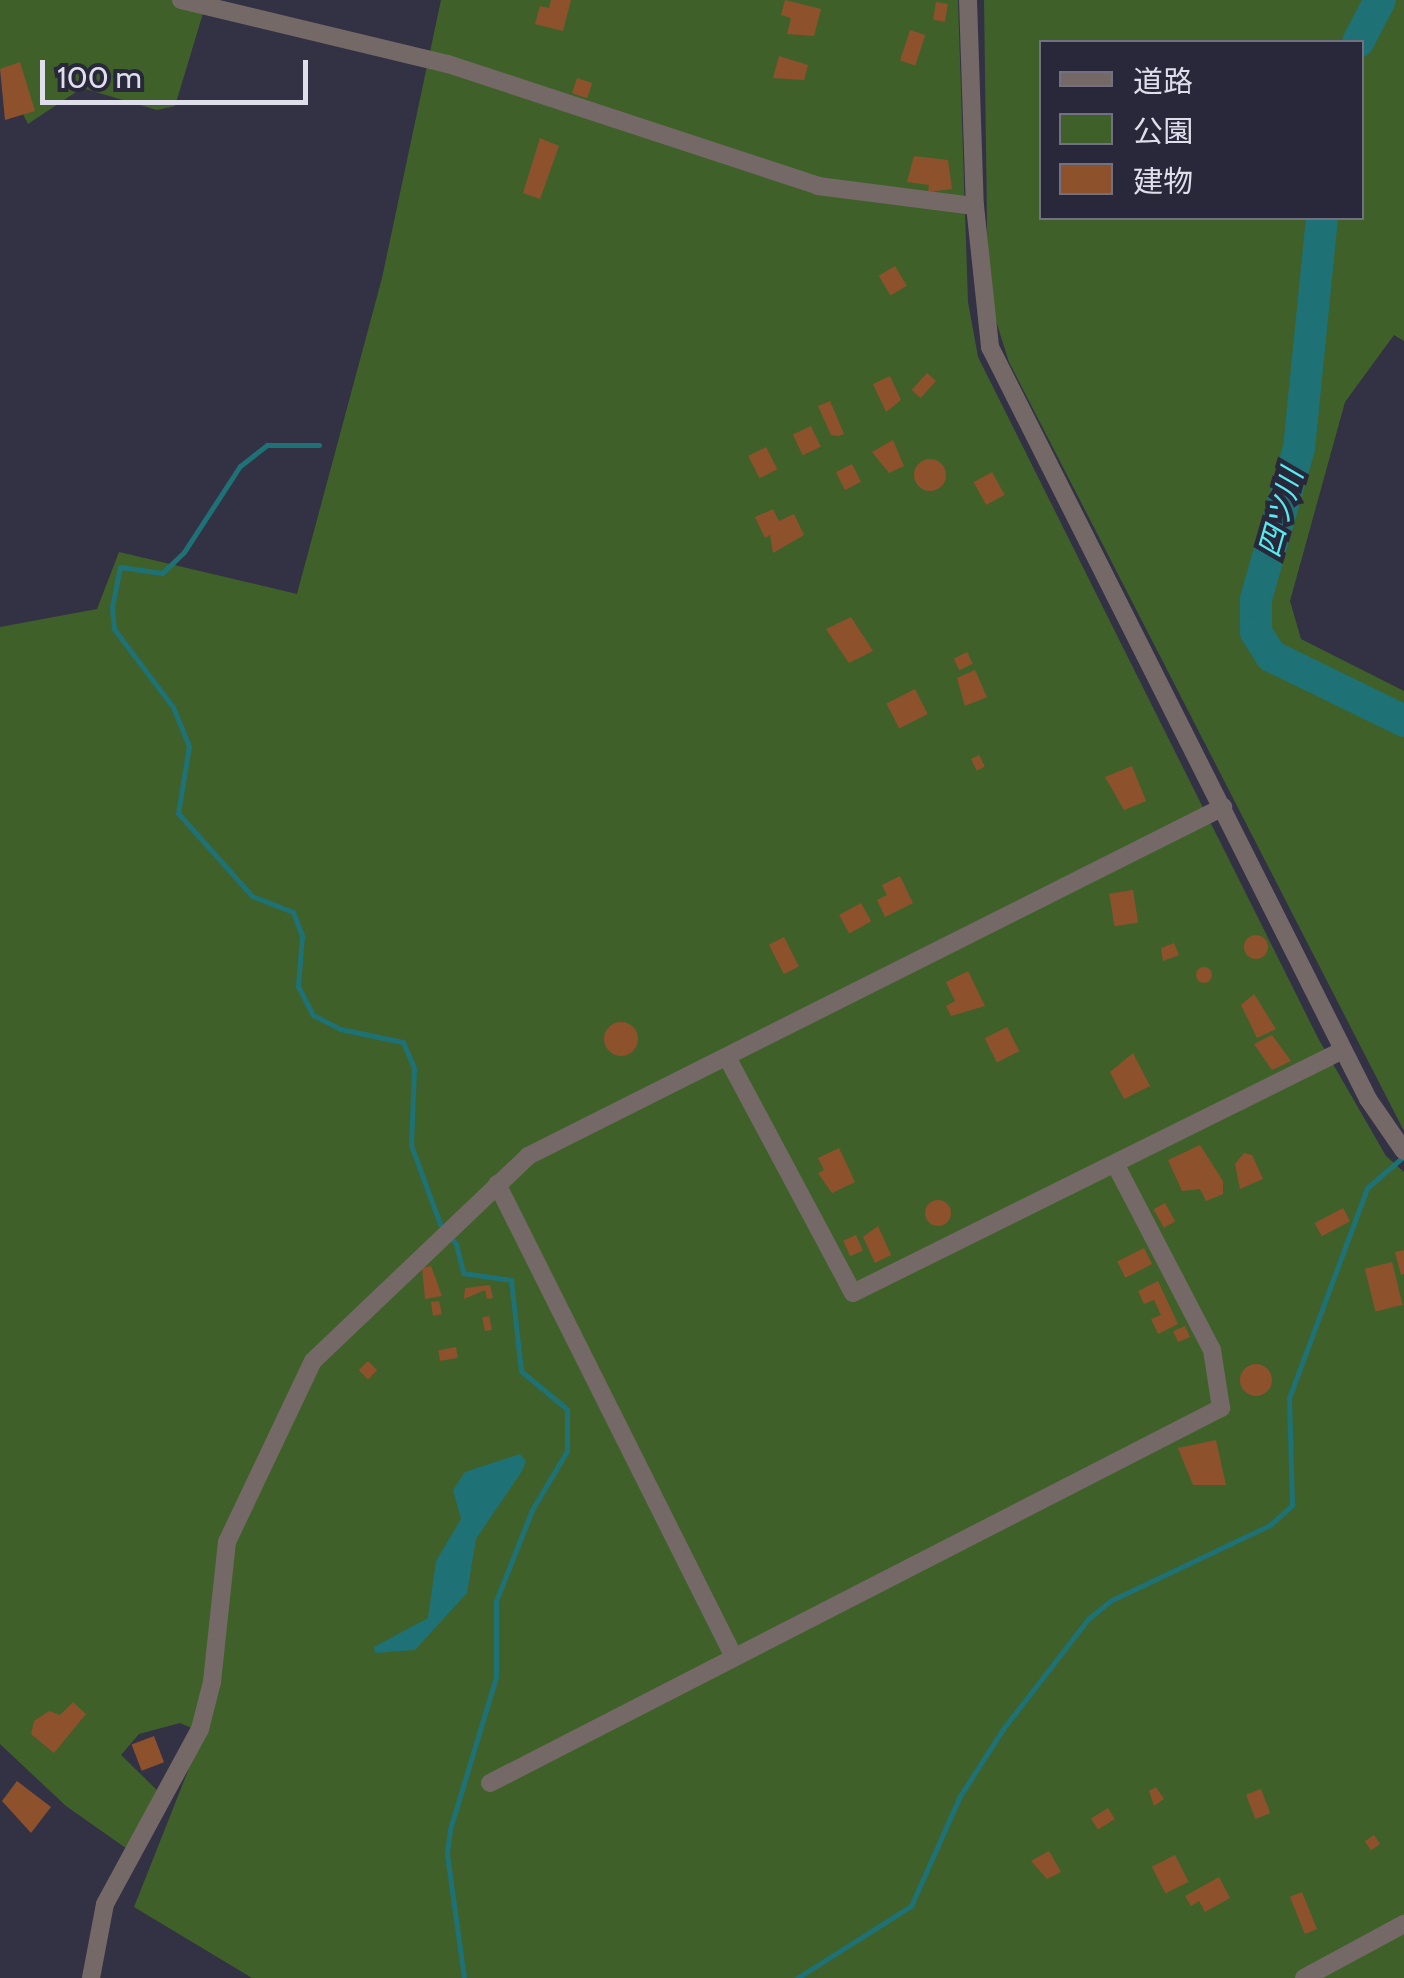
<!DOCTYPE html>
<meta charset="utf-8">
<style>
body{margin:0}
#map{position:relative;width:1404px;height:1978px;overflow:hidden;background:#333144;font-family:Cabin,"Noto Sans JP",sans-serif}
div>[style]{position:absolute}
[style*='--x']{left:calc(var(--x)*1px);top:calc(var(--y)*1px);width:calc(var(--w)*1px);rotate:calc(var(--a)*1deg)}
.green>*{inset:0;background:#40602a}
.water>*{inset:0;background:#1e7174}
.stream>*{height:5px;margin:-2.5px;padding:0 2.5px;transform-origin:2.5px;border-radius:2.5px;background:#1e7174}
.river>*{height:32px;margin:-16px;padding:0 16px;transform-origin:16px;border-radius:16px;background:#1e7174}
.building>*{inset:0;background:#8d512c;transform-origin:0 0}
.round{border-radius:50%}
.street>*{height:18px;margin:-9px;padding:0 9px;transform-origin:9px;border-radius:9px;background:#746966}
span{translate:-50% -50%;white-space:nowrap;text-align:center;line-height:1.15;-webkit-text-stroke:9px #29273a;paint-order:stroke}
.water-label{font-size:30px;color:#55ecf0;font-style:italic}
.legend{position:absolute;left:1039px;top:40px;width:325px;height:180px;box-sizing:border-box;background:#29273a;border:2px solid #727181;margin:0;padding:12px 18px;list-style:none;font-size:30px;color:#dfdfeb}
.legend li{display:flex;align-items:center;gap:20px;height:50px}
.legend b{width:50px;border:2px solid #727181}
.scale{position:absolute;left:40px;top:60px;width:268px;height:45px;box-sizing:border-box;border:5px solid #dfdfeb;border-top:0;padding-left:12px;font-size:30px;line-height:35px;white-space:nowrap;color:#dfdfeb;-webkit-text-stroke:8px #29273a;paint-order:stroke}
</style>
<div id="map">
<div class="green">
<i style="clip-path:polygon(0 0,207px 0,175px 106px,157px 110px,82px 88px,28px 124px,0 69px)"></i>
<i style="clip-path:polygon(441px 0,958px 0,968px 302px,978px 357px,1318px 1038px,1386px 1156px,1404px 1172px,1404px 1978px,252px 1978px,134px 1907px,203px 1733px,180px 1723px,139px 1734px,121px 1755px,162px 1795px,130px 1851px,66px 1806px,0 1744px,0 627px,97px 609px,119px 552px,297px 594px,382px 278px)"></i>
<i style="clip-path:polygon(evenodd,984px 0,1404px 0,1404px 341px,1394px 335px,1345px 402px,1290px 601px,1301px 639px,1404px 691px,1404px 1131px,1009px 362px,988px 296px,984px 0,1042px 42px,1362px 42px,1362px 218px,1042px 218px,1042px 42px)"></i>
</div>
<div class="water">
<i style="clip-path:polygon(520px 1454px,526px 1461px,522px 1471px,476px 1539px,467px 1593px,415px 1650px,375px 1653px,374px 1647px,428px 1618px,436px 1561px,461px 1519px,453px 1490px,465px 1472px)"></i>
</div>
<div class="stream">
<i style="--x:319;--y:445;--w:52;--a:180"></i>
<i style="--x:267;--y:445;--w:34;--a:142"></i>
<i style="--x:240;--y:466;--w:103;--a:123.1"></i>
<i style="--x:184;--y:552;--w:30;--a:136"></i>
<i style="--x:162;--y:573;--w:42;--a:-171.9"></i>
<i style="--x:120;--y:567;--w:41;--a:101.3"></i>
<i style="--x:112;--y:607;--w:22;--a:85"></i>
<i style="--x:114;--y:629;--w:98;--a:52.9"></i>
<i style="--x:173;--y:707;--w:42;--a:67.7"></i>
<i style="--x:189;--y:746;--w:68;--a:99.3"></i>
<i style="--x:178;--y:813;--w:111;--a:48.3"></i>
<i style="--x:252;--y:896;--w:44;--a:21.3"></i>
<i style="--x:293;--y:912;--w:26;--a:69"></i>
<i style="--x:302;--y:936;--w:50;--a:94.6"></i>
<i style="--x:298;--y:986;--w:33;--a:63"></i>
<i style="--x:313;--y:1015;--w:30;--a:27"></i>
<i style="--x:340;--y:1029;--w:64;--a:11.7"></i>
<i style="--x:403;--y:1042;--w:28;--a:67"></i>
<i style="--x:414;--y:1068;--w:77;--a:92.2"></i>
<i style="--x:411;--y:1145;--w:84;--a:69.8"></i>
<i style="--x:440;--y:1224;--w:26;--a:51"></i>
<i style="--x:456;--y:1244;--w:30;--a:76"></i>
<i style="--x:463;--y:1273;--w:49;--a:8.3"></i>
<i style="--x:511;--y:1280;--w:92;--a:83.7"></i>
<i style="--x:521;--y:1371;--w:60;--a:39.6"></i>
<i style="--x:567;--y:1409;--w:42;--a:90"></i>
<i style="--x:567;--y:1451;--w:69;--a:120.7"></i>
<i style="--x:532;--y:1510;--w:98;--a:111.6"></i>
<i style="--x:496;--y:1601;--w:76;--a:90"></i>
<i style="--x:496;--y:1677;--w:159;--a:106.8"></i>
<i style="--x:450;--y:1829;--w:25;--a:97"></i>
<i style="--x:447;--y:1854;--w:125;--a:82.2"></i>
<i style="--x:797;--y:1978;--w:135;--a:-32.3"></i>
<i style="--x:911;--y:1906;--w:120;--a:-66"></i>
<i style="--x:960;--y:1796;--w:80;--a:-57.3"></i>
<i style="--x:1003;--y:1729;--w:139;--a:-52.3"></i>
<i style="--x:1088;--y:1619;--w:28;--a:-39"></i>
<i style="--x:1110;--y:1601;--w:177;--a:-25.4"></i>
<i style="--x:1270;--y:1525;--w:30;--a:-42"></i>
<i style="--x:1292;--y:1505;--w:107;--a:-91.6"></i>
<i style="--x:1289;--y:1398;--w:224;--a:-69.6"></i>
<i style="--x:1367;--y:1188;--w:49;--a:-40.9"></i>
</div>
<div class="river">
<i style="--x:1358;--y:42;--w:47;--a:-62.4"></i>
<i style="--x:1322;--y:218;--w:231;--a:95.7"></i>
<i style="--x:1299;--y:448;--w:157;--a:105.9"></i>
<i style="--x:1256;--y:599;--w:33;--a:90"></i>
<i style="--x:1256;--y:632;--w:28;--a:58"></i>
<i style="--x:1271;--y:656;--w:148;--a:26"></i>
</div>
<div class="building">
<i style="clip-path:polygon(551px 0,571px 0,563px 31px,535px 24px,540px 6px,549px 8px)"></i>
<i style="clip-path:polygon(785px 0,821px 9px,814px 36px,787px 34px,791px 18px,781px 15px)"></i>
<i style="left:936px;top:2px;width:12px;height:18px;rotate:9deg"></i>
<i style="left:910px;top:30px;width:16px;height:32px;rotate:18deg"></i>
<i style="clip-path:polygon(779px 56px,808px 65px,804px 80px,773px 78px)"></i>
<i style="clip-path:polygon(20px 62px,35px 111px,5px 120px,0 69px)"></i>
<i style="left:577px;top:78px;width:16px;height:16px;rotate:18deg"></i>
<i style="clip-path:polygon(540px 138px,559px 146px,540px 199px,523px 193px)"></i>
<i style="clip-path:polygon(914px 156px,948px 160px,952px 189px,928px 192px,929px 185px,907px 182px)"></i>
<i style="left:895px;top:266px;width:23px;height:19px;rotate:59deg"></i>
<i style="left:927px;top:373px;width:12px;height:23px;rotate:42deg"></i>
<i style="clip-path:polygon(890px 376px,901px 400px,886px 412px,873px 384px)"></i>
<i style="clip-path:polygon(830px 401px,844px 434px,839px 436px,831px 435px,818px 406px)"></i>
<i style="left:811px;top:426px;width:23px;height:20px;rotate:65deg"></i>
<i style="clip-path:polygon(893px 440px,904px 466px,889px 473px,872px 452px)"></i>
<i style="left:766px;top:447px;width:25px;height:20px;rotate:63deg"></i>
<i class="round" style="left:914px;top:459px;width:32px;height:32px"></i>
<i style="left:852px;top:464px;width:20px;height:18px;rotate:63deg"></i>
<i style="left:992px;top:472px;width:26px;height:21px;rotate:61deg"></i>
<i style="clip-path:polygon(773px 509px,779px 521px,794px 514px,804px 535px,773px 553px,770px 535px,765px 538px,755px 517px)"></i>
<i style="clip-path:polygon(851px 617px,873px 651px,849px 663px,826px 629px)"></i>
<i style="left:967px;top:652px;width:13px;height:15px;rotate:63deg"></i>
<i style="clip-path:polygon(975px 670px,987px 697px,965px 706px,957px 678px)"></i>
<i style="left:915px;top:689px;width:28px;height:32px;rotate:63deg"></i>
<i style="left:979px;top:755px;width:13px;height:9px;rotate:63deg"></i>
<i style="clip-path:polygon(1132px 766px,1146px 801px,1124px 810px,1105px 777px)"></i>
<i style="clip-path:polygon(900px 876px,913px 903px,885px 917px,877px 900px,887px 895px,882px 885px)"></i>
<i style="left:1133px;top:890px;width:33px;height:24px;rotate:81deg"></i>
<i style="left:861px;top:903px;width:21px;height:25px;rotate:61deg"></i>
<i class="round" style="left:1244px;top:935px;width:24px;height:24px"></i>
<i style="left:784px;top:937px;width:33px;height:17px;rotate:63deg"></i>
<i style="clip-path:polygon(1174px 943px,1179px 955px,1163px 961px,1161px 948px)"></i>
<i class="round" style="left:1196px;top:967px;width:16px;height:16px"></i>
<i style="clip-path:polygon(968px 971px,985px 1006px,951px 1016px,946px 1006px,955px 1001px,946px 982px)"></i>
<i style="clip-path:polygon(1254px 994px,1276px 1029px,1257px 1038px,1241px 1005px)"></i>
<i class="round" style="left:604px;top:1022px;width:34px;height:34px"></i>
<i style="left:1007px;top:1027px;width:27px;height:25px;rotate:63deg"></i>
<i style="clip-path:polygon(1272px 1035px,1291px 1061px,1272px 1070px,1254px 1044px)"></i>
<i style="clip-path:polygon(1133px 1053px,1150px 1086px,1124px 1099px,1110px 1072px)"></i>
<i style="clip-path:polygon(1200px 1145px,1223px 1181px,1223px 1194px,1206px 1201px,1200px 1189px,1182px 1191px,1168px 1160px)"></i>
<i style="clip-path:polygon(839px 1148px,855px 1182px,832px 1193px,818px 1173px,824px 1170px,818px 1158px)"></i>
<i style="clip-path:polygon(1244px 1153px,1252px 1155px,1263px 1179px,1240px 1189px,1235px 1164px)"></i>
<i class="round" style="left:925px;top:1200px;width:26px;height:26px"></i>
<i style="left:1165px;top:1203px;width:21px;height:13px;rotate:61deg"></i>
<i style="left:1343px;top:1208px;width:15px;height:32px;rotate:62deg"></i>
<i style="clip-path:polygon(878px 1226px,891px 1255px,875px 1263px,863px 1237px)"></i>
<i style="left:856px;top:1235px;width:17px;height:14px;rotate:66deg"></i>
<i style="left:1144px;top:1248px;width:18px;height:30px;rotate:63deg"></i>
<i style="clip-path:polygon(1404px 1250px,1404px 1274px,1401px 1275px,1395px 1252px)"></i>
<i style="left:1392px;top:1262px;width:44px;height:28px;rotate:76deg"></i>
<i style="clip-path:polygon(431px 1266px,442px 1296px,425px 1299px,422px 1268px)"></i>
<i style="clip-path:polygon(1158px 1281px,1178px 1324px,1158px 1334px,1151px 1319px,1161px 1315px,1154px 1300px,1144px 1304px,1138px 1291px)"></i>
<i style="clip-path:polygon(490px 1285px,493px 1298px,487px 1299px,485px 1290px,464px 1299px,465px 1288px)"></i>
<i style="clip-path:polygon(439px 1301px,442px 1314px,433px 1316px,431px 1302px)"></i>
<i style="left:489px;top:1316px;width:14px;height:7px;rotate:78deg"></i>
<i style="left:1185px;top:1326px;width:12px;height:13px;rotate:66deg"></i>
<i style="left:456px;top:1347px;width:11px;height:18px;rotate:80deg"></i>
<i style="left:368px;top:1361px;width:13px;height:13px;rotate:45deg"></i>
<i class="round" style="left:1240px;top:1364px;width:32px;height:32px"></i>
<i style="clip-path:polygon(1216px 1440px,1226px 1485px,1193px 1485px,1178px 1448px)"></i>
<i style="clip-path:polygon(73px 1702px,86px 1714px,54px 1753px,31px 1734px,34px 1721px,49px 1711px,60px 1715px)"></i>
<i style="left:154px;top:1736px;width:28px;height:24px;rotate:69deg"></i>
<i style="clip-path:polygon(17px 1781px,51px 1807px,31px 1833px,2px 1801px)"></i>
<i style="clip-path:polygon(1156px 1787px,1164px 1799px,1154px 1806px,1149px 1791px)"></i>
<i style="left:1261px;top:1789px;width:26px;height:16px;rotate:69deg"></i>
<i style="left:1108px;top:1808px;width:13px;height:20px;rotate:58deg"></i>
<i style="left:1374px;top:1835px;width:11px;height:11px;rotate:56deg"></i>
<i style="clip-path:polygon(1049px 1851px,1061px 1872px,1047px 1879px,1031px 1861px)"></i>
<i style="left:1175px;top:1855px;width:30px;height:26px;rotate:63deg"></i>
<i style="clip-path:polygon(1219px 1877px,1230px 1898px,1205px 1912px,1199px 1901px,1191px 1906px,1185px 1896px)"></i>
<i style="left:1302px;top:1892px;width:40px;height:13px;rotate:68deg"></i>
</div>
<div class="street">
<i style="--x:181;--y:0;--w:275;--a:13.5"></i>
<i style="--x:448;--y:64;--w:390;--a:18.2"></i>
<i style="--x:818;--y:186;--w:158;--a:7.3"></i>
<i style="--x:968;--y:0;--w:206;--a:88.1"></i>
<i style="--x:975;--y:206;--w:142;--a:83.9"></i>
<i style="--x:990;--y:347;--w:842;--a:63.31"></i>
<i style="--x:1368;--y:1099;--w:63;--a:55.3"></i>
<i style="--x:728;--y:1059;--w:265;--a:61.9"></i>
<i style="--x:853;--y:1293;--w:547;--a:-26.38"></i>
<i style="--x:497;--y:1184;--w:527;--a:63.39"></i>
<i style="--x:490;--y:1783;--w:822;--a:-27.16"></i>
<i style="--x:1221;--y:1408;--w:59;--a:-98.8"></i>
<i style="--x:1212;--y:1350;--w:210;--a:-117.5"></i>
<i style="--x:91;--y:1978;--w:75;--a:-79.3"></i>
<i style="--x:105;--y:1904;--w:199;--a:-61.5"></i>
<i style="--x:200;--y:1729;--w:49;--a:-75.7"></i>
<i style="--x:212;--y:1682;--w:141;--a:-83.9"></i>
<i style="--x:227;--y:1542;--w:200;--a:-64.6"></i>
<i style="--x:313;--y:1361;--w:297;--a:-43.6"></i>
<i style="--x:528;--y:1156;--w:778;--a:-26.66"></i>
<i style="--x:1304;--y:1978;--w:114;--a:-28.4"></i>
</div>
<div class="water-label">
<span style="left:1281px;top:513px;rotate:-74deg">四ツ川</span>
</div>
<ul class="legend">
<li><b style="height:12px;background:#746966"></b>道路</li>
<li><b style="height:28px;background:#40602a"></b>公園</li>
<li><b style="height:28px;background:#8d512c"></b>建物</li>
</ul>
<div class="scale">100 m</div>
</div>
